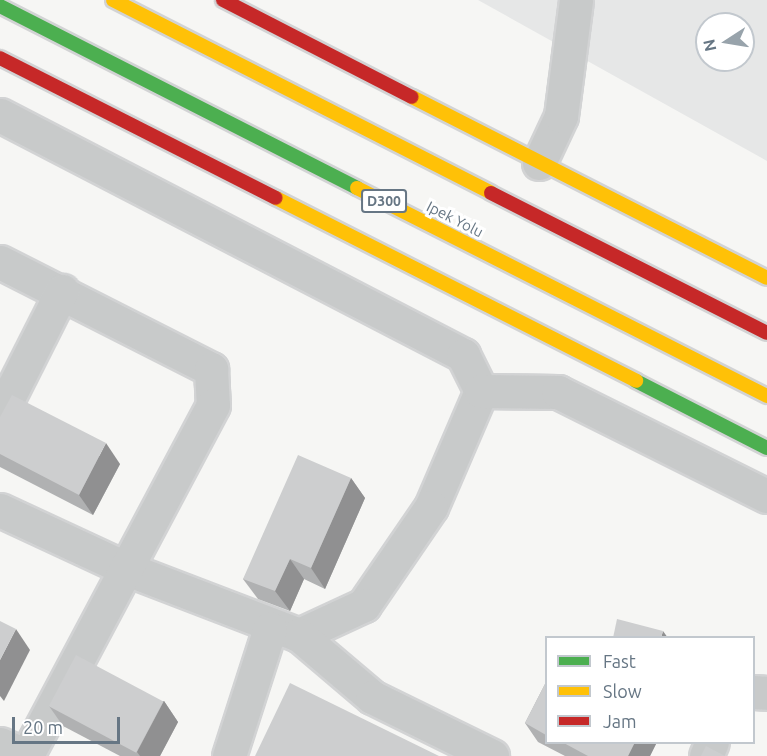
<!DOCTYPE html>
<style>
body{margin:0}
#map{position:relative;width:767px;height:756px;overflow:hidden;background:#f6f6f4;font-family:Ubuntu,sans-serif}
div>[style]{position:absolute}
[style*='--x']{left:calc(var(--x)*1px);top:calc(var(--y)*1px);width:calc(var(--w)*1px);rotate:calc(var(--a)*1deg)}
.built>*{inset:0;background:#e6e7e7}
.roads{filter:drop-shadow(2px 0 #d2d3d4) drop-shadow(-2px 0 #d2d3d4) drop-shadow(0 2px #d2d3d4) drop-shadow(0 -2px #d2d3d4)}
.street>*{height:33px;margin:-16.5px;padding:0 16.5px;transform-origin:16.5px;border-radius:16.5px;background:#c8caca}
.fast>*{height:14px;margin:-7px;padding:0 7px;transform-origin:7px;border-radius:7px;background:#4caf50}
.slow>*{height:14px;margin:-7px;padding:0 7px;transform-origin:7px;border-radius:7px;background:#ffc107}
.jam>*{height:14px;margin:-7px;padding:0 7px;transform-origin:7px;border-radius:7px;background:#c62828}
.wall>*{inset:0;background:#b0b1b2}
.shaded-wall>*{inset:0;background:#909091}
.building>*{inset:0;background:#cdcecf;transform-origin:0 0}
span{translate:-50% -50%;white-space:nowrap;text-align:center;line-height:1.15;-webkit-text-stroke:6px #fff;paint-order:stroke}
.shield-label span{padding:2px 4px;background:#fff;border:2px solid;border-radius:4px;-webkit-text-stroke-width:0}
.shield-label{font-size:14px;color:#667684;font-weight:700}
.street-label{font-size:15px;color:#667684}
.legend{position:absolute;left:545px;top:636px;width:210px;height:108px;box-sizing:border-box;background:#fff;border:2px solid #c2c8ce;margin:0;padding:8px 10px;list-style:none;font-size:18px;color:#667684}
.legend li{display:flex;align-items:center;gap:12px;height:30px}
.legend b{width:30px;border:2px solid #c2c8ce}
.north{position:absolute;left:695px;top:12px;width:60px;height:60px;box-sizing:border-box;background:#fff;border:2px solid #c2c8ce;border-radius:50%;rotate:258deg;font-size:16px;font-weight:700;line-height:24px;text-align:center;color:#667684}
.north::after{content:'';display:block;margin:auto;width:21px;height:27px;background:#98a3ab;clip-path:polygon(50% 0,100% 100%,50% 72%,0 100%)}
.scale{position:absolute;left:12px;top:717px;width:108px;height:27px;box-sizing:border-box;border:3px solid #667684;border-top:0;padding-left:8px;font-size:18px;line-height:21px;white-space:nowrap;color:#667684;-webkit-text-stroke:4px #fff;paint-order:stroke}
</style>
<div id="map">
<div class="built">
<i style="clip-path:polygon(evenodd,478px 0,767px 0,767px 161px,478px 0,707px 24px,743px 24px,743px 60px,707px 60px,707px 24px)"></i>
</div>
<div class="roads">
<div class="street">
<i style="--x:0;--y:115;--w:522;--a:27.4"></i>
<i style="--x:463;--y:355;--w:40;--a:63.4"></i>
<i style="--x:481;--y:391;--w:126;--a:113.3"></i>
<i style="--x:431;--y:507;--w:119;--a:124.4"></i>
<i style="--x:364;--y:605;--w:72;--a:155.2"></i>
<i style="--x:299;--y:635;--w:184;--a:-159"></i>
<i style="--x:127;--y:569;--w:140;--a:-155.1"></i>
<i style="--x:539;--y:163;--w:52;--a:-64.9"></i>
<i style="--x:561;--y:116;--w:117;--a:-82.6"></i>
<i style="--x:0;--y:262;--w:237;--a:26.9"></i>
<i style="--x:211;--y:369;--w:36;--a:87"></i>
<i style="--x:213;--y:405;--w:398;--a:118"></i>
<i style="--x:481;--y:391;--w:77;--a:0.7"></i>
<i style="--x:558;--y:392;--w:233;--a:26.5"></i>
<i style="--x:0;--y:414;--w:138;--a:-63.2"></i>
<i style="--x:299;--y:635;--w:96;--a:40.3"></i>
<i style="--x:372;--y:697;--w:134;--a:26.2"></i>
<i style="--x:754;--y:692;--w:13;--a:4"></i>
<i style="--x:0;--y:744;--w:29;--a:25"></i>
<i style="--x:229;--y:756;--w:134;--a:-72.2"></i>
<i style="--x:706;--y:756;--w:15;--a:-67"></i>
</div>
<div class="fast">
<i style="--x:0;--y:6;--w:401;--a:27"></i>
<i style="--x:636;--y:381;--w:147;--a:27.1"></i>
</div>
<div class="slow">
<i style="--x:113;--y:0;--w:424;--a:27"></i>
<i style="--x:412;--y:97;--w:398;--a:27"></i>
<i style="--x:357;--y:188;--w:460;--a:26.9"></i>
<i style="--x:276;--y:198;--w:404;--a:26.9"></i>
</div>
<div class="jam">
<i style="--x:223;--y:0;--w:212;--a:27.2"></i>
<i style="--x:0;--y:58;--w:309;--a:26.9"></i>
<i style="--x:491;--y:193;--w:309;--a:26.9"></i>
</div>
</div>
<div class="wall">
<i style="clip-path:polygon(0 417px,120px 464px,93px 515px,0 467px)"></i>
<i style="clip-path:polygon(351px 478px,365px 498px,325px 589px,304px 579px,290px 611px,258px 599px,243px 579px)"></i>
<i style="clip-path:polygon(546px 682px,546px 742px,657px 742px,650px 756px,565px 756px,538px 742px,525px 723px)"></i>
<i style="clip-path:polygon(164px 701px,178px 722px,160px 756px,120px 756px,63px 726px,49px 706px)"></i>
</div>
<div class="shaded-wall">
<i style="clip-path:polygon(106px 443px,120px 464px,93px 515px,79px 495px)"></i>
<i style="clip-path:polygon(351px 478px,365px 498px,325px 589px,311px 568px)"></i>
<i style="clip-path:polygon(290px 559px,304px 579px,290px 611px,275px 591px)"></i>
<i style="clip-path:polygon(16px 629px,30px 650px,4px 701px,0 696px,0 660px)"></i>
<i style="clip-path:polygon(663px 631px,668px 638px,661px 638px)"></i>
<i style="clip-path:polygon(164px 701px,178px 722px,160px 756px,140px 756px,137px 752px)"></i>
<i style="clip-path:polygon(635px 742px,657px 742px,650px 756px,628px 756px)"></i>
</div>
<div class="building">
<i style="clip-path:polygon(12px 395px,106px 443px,79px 495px,0 454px,0 417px)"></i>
<i style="clip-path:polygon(298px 455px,351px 478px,311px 568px,290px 559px,275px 591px,243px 579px)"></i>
<i style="clip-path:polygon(617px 619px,663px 631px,661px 638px,613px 638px)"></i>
<i style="clip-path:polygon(0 621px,16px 629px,0 660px)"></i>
<i style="left:76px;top:655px;width:99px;height:58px;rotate:28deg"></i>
<i style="clip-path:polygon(546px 682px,546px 735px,525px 723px)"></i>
<i style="clip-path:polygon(290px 683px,439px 756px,255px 756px)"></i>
<i style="clip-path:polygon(562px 742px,635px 742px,628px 756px,588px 756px)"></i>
<i style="clip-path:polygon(706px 746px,725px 756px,701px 756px)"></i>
</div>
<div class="shield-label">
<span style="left:384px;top:201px">D300</span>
</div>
<div class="street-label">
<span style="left:455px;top:219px;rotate:27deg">Ipek Yolu</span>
</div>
<ul class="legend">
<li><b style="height:8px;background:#4caf50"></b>Fast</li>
<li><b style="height:8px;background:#ffc107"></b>Slow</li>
<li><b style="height:8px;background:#c62828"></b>Jam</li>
</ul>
<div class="north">N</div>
<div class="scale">20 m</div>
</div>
